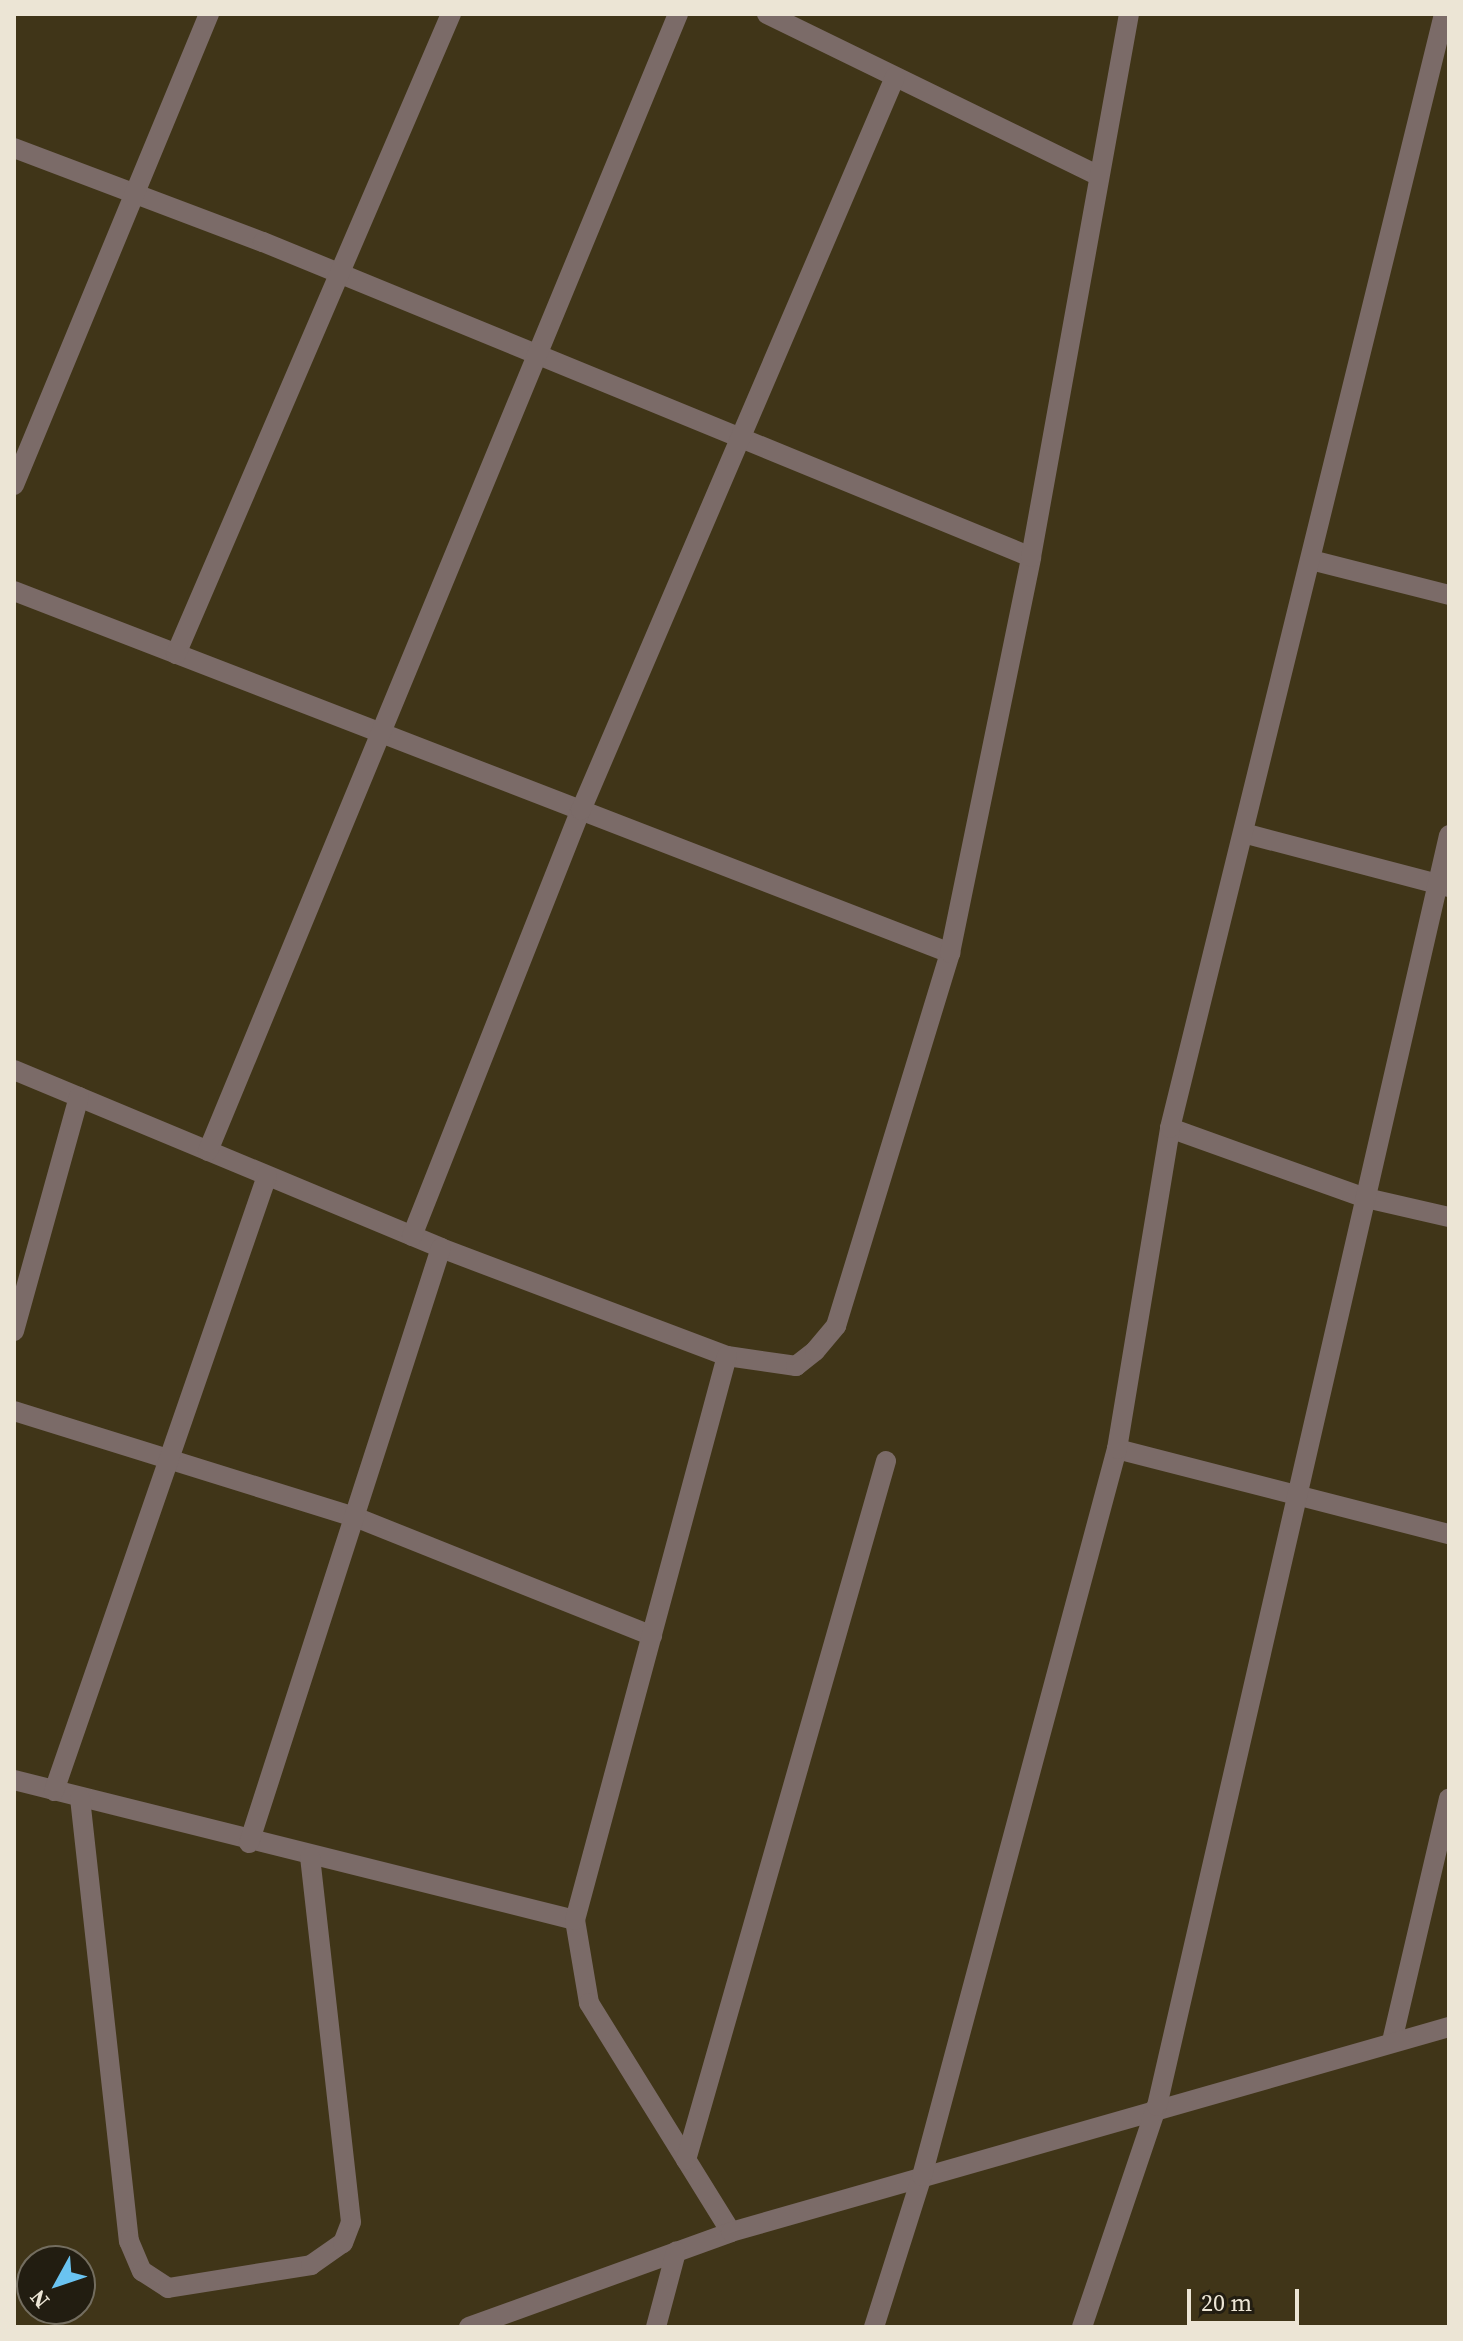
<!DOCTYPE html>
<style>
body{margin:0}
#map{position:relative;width:1463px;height:2341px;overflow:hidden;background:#403518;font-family:"Source Serif 4",serif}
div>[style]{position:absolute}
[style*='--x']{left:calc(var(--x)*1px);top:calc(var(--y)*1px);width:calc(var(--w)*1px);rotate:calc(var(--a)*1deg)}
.minor>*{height:20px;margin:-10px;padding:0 10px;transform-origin:10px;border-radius:10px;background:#7b6b68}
span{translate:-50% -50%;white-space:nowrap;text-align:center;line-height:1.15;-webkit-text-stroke:6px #221d11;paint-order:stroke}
.frame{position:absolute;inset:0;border:16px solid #ece5d5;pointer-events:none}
.north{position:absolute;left:16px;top:2245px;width:80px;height:80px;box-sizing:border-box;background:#221d11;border:2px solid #736d5f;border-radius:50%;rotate:230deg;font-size:22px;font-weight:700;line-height:32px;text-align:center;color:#ece5d5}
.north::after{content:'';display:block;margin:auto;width:28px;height:36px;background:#6ac3f1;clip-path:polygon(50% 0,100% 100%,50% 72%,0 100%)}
.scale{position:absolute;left:1187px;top:2289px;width:112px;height:36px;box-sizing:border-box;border:4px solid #ece5d5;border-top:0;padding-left:10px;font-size:24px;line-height:28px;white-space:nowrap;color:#ece5d5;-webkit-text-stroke:6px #221d11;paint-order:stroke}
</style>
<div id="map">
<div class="minor">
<i style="--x:767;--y:14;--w:369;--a:26"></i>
<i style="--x:14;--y:148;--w:266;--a:20.7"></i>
<i style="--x:263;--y:242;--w:830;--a:22.3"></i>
<i style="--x:14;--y:485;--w:510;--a:-67.51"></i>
<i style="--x:1315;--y:561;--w:138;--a:14.2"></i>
<i style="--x:14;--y:591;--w:1004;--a:21.14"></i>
<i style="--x:176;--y:654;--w:697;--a:-66.75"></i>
<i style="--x:1247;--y:834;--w:209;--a:14.7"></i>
<i style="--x:14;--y:1070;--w:463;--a:22.6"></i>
<i style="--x:441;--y:1248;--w:306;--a:20.7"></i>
<i style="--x:727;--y:1356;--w:70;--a:8.2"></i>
<i style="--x:796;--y:1366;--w:24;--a:-38"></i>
<i style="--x:815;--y:1351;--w:33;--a:-50"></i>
<i style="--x:836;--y:1326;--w:390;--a:-73"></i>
<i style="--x:950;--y:953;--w:404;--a:-78.4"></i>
<i style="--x:1031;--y:557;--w:552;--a:-79.77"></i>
<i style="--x:1170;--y:1128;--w:208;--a:19.7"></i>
<i style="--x:1366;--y:1198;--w:85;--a:12.9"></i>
<i style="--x:208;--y:1151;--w:1230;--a:-67.54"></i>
<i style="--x:412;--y:1236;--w:458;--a:-68.4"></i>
<i style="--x:581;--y:810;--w:797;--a:-66.81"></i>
<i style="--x:14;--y:1331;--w:243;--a:-74.5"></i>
<i style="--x:14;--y:1411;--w:357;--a:17.3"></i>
<i style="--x:355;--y:1517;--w:320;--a:21.8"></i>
<i style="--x:1117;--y:1449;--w:343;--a:14.4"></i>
<i style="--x:14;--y:1780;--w:578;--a:14.01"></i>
<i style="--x:575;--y:1920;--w:84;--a:80.4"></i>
<i style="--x:589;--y:2003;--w:269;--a:58.2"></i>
<i style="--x:54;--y:1791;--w:651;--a:-70.9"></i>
<i style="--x:80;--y:1798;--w:446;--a:83.7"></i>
<i style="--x:129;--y:2241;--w:33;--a:67"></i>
<i style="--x:142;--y:2271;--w:31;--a:33"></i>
<i style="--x:168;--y:2288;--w:145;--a:-9.1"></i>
<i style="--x:311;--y:2265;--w:39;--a:-35"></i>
<i style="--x:343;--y:2243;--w:22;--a:-69"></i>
<i style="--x:351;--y:2222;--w:367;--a:-96.4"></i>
<i style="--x:249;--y:1843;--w:625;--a:-72.12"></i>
<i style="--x:575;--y:1920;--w:584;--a:-74.92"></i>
<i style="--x:1393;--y:2037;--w:245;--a:-76.8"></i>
<i style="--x:686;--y:2160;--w:727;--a:-74.03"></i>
<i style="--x:469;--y:2327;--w:279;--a:-19.9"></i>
<i style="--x:731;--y:2232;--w:747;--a:-15.93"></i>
<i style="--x:656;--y:2327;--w:78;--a:-75.1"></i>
<i style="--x:874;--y:2327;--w:158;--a:-72.4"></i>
<i style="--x:922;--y:2176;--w:753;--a:-74.99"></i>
<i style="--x:1117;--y:1449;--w:325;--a:-80.6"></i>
<i style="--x:1170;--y:1128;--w:1147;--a:-76.18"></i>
<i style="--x:1082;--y:2327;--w:233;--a:-71.3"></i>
<i style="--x:1157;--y:2106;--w:1304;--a:-77.06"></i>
</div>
<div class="frame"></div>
<div class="north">N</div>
<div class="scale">20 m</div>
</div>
